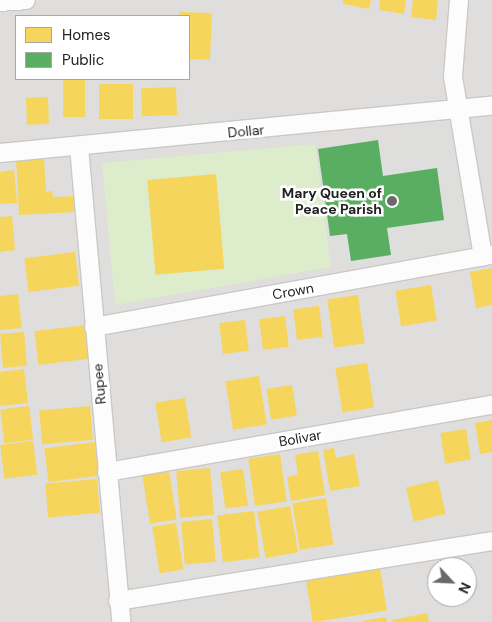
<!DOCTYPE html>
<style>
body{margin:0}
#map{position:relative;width:492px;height:622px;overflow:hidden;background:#f0eeeb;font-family:"DM Sans",sans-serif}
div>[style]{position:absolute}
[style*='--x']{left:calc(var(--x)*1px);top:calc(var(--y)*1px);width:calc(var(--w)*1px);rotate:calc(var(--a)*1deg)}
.residential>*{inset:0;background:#dfdedc}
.religious>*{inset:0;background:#dededc;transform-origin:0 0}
.grass>*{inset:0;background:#ddeccb}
.homes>*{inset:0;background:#f6d55c;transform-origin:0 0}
.public>*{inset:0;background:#5aae61}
.roads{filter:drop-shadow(1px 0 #c9c8c7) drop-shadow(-1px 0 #c9c8c7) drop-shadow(0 1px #c9c8c7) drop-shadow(0 -1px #c9c8c7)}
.minor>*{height:18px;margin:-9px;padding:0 9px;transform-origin:9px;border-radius:9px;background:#fdfcfc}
.dots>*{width:14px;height:14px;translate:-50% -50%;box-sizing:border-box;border:2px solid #fff;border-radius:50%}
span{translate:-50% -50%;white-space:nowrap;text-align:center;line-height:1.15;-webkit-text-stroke:5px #fff;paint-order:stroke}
.street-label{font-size:14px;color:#222}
.poi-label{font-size:14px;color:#222;font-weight:700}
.right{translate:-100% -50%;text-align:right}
.legend{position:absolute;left:15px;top:15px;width:175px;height:65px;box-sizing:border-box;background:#fff;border:1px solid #a7a7a7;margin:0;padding:6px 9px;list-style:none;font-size:15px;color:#222}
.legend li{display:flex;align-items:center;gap:10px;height:25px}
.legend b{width:25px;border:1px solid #a7a7a7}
.north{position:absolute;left:427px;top:557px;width:50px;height:50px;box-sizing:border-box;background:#fff;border:1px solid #a7a7a7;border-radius:50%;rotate:115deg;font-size:14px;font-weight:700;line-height:20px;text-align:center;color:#222}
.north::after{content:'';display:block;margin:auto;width:18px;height:22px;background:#6a6968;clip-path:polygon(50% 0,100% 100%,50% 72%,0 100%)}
</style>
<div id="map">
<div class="residential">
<i style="clip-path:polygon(evenodd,0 0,492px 0,492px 622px,0 622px,0 0,16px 16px,189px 16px,189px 79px,16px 79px,16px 16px,0 0,437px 567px,467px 567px,467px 597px,437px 597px,437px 567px)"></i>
</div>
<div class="religious">
<i style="left:448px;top:132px;width:113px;height:134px;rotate:79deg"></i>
</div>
<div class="grass">
<i style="clip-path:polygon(315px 144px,331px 267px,115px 305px,102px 163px)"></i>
</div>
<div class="homes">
<i style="clip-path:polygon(343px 0,371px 0,369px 9px,343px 4px)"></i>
<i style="clip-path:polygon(380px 0,406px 0,404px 14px,379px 10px)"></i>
<i style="clip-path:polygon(413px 0,438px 0,436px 20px,411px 17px)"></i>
<i style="clip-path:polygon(179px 12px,212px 13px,210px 60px,189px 59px,189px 16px,179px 16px)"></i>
<i style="left:63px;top:80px;width:22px;height:37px"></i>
<i style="left:99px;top:84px;width:34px;height:35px"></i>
<i style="left:176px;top:87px;width:28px;height:35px;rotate:88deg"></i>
<i style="left:48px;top:97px;width:27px;height:22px;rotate:88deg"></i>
<i style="clip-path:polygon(44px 158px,46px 192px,52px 191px,53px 197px,74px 196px,75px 212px,19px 215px,16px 159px)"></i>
<i style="clip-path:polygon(14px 170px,17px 203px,0 204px,0 172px)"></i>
<i style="left:216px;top:174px;width:95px;height:69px;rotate:85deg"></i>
<i style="clip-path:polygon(12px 216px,15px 250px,0 252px,0 217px)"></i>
<i style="left:75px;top:252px;width:34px;height:51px;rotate:83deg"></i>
<i style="clip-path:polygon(492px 268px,492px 305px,476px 308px,470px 272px)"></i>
<i style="left:431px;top:285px;width:36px;height:36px;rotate:81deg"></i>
<i style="clip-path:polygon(18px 294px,22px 328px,0 330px,0 296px)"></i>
<i style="left:358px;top:295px;width:49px;height:31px;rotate:82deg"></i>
<i style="left:319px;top:306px;width:31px;height:26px;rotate:83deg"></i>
<i style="left:285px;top:316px;width:31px;height:26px;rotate:83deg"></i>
<i style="left:245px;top:320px;width:31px;height:26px;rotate:83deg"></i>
<i style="left:85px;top:325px;width:34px;height:51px;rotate:83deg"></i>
<i style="left:24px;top:332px;width:34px;height:24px;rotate:85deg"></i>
<i style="left:367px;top:363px;width:45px;height:32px;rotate:81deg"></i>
<i style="clip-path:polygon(24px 369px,28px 403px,0 406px,0 372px)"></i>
<i style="left:259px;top:376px;width:49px;height:34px;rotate:81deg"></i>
<i style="left:292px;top:385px;width:31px;height:26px;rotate:81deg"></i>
<i style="left:185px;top:398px;width:40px;height:30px;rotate:81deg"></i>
<i style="left:29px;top:406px;width:34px;height:29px;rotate:83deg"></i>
<i style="left:90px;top:406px;width:34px;height:51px;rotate:85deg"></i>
<i style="clip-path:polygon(492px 420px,492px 452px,480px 454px,475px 423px)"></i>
<i style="left:466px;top:429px;width:31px;height:26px;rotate:81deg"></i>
<i style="left:33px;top:441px;width:34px;height:33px;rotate:83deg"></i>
<i style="left:95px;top:442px;width:34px;height:51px;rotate:83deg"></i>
<i style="clip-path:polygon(334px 448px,336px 458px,354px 454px,360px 486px,330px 491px,323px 450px)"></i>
<i style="clip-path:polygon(318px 451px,325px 495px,291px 501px,287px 477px,298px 475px,295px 455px)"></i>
<i style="left:280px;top:454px;width:48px;height:32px;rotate:82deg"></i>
<i style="left:210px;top:468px;width:47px;height:34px;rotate:85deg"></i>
<i style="left:243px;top:469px;width:37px;height:23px;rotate:82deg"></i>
<i style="left:169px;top:471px;width:49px;height:27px;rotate:81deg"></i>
<i style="left:97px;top:479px;width:34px;height:52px;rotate:85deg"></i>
<i style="left:438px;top:480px;width:35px;height:33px;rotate:77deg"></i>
<i style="left:326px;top:498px;width:47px;height:34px;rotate:81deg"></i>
<i style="left:290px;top:506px;width:47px;height:33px;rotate:80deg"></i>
<i style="left:254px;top:511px;width:47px;height:37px;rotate:83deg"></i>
<i style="left:212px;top:519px;width:43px;height:31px;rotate:85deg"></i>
<i style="left:176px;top:523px;width:47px;height:24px;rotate:81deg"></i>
<i style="left:380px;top:568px;width:43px;height:75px;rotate:81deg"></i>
<i style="clip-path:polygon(427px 613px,429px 622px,392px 622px,392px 620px)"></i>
<i style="clip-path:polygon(386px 617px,387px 622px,362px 622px,362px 621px)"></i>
</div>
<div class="public">
<i style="clip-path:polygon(378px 140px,383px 176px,437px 168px,444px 220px,387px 228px,391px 255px,351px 261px,347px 234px,330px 236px,318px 149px)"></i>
</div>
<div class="roads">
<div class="minor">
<i style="--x:459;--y:0;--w:77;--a:94.5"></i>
<i style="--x:453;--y:77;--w:182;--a:80.5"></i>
<i style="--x:0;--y:2;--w:26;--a:-4"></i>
<i style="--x:79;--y:147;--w:477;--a:84.9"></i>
<i style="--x:0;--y:153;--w:494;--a:-5.5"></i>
<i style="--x:94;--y:327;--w:404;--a:-10.3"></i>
<i style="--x:107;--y:472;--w:391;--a:-9.9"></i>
<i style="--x:118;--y:601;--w:379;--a:-9.1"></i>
</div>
</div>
<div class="dots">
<i style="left:392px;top:201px;background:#6a6968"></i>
</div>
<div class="street-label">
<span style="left:246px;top:131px;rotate:-5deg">Dollar</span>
<span style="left:293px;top:291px;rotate:-10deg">Crown</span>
<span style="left:99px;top:384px;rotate:-95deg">Rupee</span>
<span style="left:300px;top:438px;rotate:-10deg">Bolivar</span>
</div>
<div class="poi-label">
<span class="right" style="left:382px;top:201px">Mary Queen of<br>Peace Parish</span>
</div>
<ul class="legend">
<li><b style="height:14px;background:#f6d55c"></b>Homes</li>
<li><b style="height:14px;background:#5aae61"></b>Public</li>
</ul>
<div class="north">N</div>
</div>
